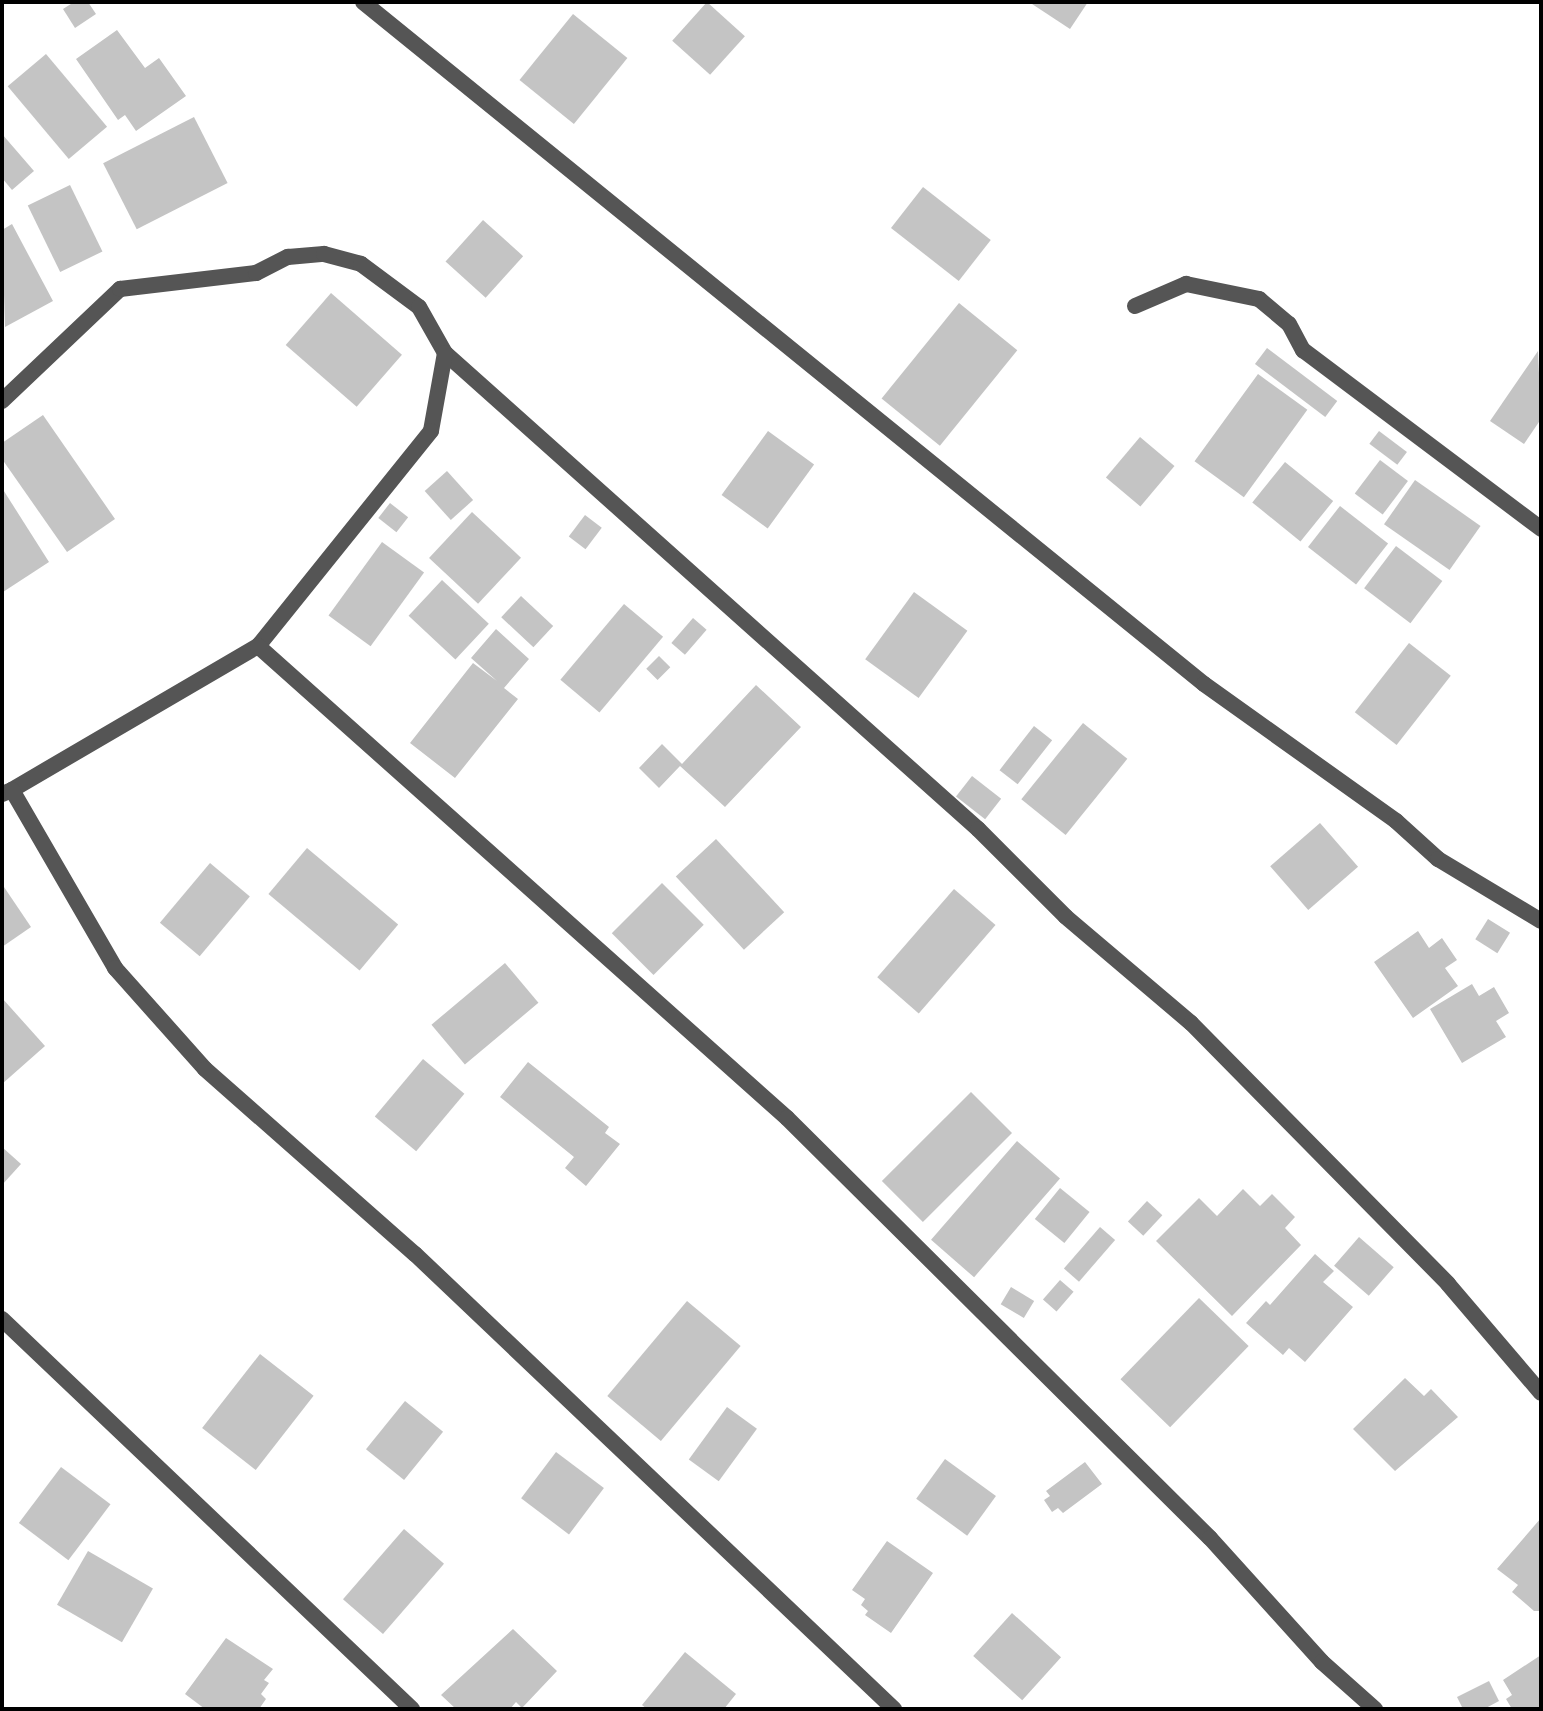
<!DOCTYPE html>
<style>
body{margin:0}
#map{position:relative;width:1543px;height:1711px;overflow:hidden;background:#fff;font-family:Jost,sans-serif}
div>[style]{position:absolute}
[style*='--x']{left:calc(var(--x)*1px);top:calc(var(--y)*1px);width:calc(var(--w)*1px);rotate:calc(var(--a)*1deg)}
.building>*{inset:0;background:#c4c4c4;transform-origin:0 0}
.street>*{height:16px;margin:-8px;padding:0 8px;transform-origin:8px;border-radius:8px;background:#555}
span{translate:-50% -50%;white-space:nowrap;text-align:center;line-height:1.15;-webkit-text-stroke:7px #fff;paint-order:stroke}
.frame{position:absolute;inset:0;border:4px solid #000;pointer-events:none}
</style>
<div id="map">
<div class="building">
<i style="clip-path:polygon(74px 2px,88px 2px,96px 14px,75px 28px,63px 9px)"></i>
<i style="left:707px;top:2px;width:51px;height:52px;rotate:42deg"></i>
<i style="clip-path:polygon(1029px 2px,1088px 2px,1070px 29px)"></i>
<i style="left:573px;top:14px;width:70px;height:85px;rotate:39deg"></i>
<i style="clip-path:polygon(117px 30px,145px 68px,159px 58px,186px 96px,136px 131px,125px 115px,118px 120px,76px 59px)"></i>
<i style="left:46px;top:54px;width:95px;height:50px;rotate:50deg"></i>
<i style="left:194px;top:117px;width:74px;height:102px;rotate:63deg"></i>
<i style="clip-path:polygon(2px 134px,34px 171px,12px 190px,2px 178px)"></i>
<i style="left:70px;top:185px;width:74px;height:47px;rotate:64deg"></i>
<i style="left:923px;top:187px;width:86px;height:52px;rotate:38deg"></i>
<i style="left:483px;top:220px;width:54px;height:56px;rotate:42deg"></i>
<i style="clip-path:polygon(12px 224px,53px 301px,5px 327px,2px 230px)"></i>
<i style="left:331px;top:293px;width:94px;height:69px;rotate:41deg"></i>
<i style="left:959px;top:303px;width:75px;height:123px;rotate:39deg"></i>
<i style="left:1267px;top:348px;width:88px;height:20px;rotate:37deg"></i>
<i style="clip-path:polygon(1538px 351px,1541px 419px,1524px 444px,1490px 421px)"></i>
<i style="left:1258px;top:374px;width:61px;height:108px;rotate:36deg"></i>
<i style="clip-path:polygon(43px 415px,115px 519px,67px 552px,2px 459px,2px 443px)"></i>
<i style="left:768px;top:431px;width:57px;height:79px;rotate:36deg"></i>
<i style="left:1379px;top:431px;width:35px;height:16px;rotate:37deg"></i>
<i style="left:1140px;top:437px;width:45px;height:53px;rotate:40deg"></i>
<i style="left:1380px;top:460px;width:35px;height:42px;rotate:37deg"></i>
<i style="left:1285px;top:462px;width:62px;height:52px;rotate:39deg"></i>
<i style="left:447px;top:471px;width:39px;height:30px;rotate:48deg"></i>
<i style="left:1415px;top:480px;width:80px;height:54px;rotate:35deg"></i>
<i style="clip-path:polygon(2px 488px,49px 562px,3px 592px,2px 590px)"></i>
<i style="left:390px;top:503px;width:23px;height:19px;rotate:38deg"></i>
<i style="left:1340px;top:506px;width:61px;height:52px;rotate:38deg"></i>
<i style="left:472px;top:512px;width:67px;height:63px;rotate:43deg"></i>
<i style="left:585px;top:515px;width:21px;height:27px;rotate:37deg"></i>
<i style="left:382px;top:542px;width:52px;height:91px;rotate:36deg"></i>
<i style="left:1396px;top:546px;width:58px;height:53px;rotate:37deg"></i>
<i style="left:442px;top:580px;width:64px;height:49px;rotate:43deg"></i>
<i style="left:914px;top:592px;width:66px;height:83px;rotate:36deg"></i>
<i style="left:521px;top:596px;width:44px;height:29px;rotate:43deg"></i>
<i style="left:624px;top:604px;width:51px;height:99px;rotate:40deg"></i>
<i style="left:693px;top:618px;width:18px;height:33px;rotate:41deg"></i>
<i style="clip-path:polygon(496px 629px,529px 659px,504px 688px,518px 699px,455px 778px,410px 743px,473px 663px,497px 681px,471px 658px)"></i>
<i style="left:1409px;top:643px;width:53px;height:88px;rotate:38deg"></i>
<i style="left:659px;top:656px;width:16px;height:18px;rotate:45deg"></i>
<i style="clip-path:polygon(756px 685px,801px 727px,725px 807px,680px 766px,659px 788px,639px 768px,662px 744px,682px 764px)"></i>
<i style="left:1083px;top:723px;width:57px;height:98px;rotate:39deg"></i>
<i style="left:1034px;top:726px;width:23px;height:56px;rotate:38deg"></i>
<i style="left:972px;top:776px;width:37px;height:26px;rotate:38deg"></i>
<i style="left:1320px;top:823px;width:58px;height:66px;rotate:49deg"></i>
<i style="left:716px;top:839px;width:100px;height:55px;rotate:47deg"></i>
<i style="left:307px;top:848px;width:119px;height:60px;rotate:40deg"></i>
<i style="left:210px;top:863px;width:52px;height:78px;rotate:40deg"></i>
<i style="left:662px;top:883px;width:59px;height:71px;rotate:45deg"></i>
<i style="clip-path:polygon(2px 884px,31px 927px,2px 947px)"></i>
<i style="left:954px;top:889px;width:55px;height:117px;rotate:41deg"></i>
<i style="left:1488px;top:919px;width:26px;height:24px;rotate:32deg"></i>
<i style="clip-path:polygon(1418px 931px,1429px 948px,1442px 938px,1457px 960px,1445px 968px,1458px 986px,1413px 1018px,1374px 962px)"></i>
<i style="left:505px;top:963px;width:52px;height:96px;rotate:50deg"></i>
<i style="clip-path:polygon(1472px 984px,1479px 996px,1494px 987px,1509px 1013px,1496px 1021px,1506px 1037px,1462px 1063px,1430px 1009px)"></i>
<i style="clip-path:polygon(2px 998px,45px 1046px,2px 1084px)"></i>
<i style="left:423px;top:1059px;width:54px;height:75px;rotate:40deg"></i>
<i style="clip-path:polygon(528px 1062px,609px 1127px,605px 1133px,620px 1144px,586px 1186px,565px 1168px,574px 1157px,500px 1097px)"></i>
<i style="left:971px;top:1092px;width:58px;height:126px;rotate:45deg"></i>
<i style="left:1017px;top:1141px;width:57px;height:131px;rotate:41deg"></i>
<i style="clip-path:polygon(2px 1147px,21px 1164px,2px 1185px)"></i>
<i style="left:1060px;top:1188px;width:38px;height:40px;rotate:39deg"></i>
<i style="clip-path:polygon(1243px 1189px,1260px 1206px,1272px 1194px,1295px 1217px,1285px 1228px,1301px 1245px,1232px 1316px,1156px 1241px,1199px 1198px,1217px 1216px)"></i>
<i style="left:1147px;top:1201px;width:21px;height:28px;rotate:43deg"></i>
<i style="left:1100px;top:1227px;width:20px;height:55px;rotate:41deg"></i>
<i style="left:1359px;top:1237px;width:46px;height:38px;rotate:41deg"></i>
<i style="clip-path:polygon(1315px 1254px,1334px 1271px,1323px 1282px,1353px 1307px,1305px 1362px,1289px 1348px,1283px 1355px,1246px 1323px,1266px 1301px,1270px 1305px)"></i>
<i style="left:1060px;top:1280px;width:18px;height:26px;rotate:41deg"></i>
<i style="left:1011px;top:1287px;width:27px;height:20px;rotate:31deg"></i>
<i style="left:1199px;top:1298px;width:69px;height:113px;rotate:44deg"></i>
<i style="left:687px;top:1301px;width:70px;height:124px;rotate:40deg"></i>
<i style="left:260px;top:1354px;width:68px;height:94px;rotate:38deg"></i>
<i style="clip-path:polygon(1405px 1378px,1424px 1396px,1431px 1389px,1458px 1417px,1395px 1471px,1353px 1429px)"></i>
<i style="left:405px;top:1401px;width:49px;height:62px;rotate:39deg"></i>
<i style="left:727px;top:1407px;width:37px;height:65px;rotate:36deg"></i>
<i style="left:556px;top:1452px;width:60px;height:58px;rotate:37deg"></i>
<i style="left:945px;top:1459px;width:63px;height:49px;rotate:36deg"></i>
<i style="clip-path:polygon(1085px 1462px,1102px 1484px,1063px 1513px,1058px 1508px,1052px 1512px,1044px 1500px,1050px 1496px,1046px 1491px)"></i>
<i style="left:61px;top:1467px;width:62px;height:70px;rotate:37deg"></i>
<i style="clip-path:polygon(1541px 1518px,1541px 1611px,1534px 1611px,1512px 1592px,1518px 1585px,1497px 1569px)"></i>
<i style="left:404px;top:1529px;width:53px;height:93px;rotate:41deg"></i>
<i style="clip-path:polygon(887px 1541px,933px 1573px,891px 1633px,865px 1615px,868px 1611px,861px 1605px,865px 1599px,852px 1590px)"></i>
<i style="left:88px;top:1551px;width:75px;height:62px;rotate:30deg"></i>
<i style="left:1012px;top:1613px;width:66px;height:58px;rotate:42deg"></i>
<i style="clip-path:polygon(513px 1629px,557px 1671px,522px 1708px,516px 1702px,510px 1709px,456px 1709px,441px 1695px)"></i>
<i style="clip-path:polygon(226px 1638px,273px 1669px,264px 1680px,269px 1683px,261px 1694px,266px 1699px,259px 1709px,205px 1709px,185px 1694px)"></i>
<i style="clip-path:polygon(685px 1652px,736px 1694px,724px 1709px,647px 1709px,642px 1705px)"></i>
<i style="clip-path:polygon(1541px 1655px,1541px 1709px,1512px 1709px,1506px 1699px,1512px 1695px,1503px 1680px)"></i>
<i style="clip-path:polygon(1489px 1681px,1499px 1701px,1484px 1709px,1463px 1709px,1457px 1697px)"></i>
</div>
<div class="street">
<i style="--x:363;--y:2;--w:1083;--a:39.04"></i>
<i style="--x:1204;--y:684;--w:236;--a:35.5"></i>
<i style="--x:1396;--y:821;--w:57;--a:42.1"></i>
<i style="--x:1438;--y:859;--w:120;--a:31"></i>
<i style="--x:1135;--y:306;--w:56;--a:-23.3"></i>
<i style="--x:1186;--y:284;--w:75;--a:11.6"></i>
<i style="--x:1259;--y:299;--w:39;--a:40"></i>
<i style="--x:1289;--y:324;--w:30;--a:62"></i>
<i style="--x:1303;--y:350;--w:298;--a:36.9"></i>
<i style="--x:445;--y:353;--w:715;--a:41.77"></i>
<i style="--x:978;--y:829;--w:124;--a:45"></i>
<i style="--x:1066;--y:917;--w:164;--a:40.3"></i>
<i style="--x:1191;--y:1023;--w:366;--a:45.4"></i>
<i style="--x:1448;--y:1284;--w:143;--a:49.5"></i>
<i style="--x:2;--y:401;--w:163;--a:-43.5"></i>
<i style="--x:120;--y:289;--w:137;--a:-6.7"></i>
<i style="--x:256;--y:273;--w:36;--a:-27"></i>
<i style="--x:288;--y:257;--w:36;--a:-5"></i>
<i style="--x:324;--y:254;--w:38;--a:15"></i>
<i style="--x:361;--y:264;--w:72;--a:36.6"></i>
<i style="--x:419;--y:307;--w:53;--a:60.5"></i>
<i style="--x:445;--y:353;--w:79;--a:100.2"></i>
<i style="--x:431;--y:431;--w:276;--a:128.8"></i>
<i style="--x:258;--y:646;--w:285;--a:149.7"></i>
<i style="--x:258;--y:646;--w:709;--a:41.74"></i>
<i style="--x:787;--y:1118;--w:596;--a:44.8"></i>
<i style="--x:1210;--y:1538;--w:167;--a:47.9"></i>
<i style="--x:1322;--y:1662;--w:71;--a:41.6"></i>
<i style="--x:2;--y:794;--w:11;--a:-22"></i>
<i style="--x:12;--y:790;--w:206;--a:59.9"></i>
<i style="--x:115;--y:968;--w:135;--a:48.3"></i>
<i style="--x:205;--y:1069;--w:280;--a:41.4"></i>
<i style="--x:415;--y:1254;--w:661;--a:43.53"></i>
<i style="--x:2;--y:1319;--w:566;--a:43.57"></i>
</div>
<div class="frame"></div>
</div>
